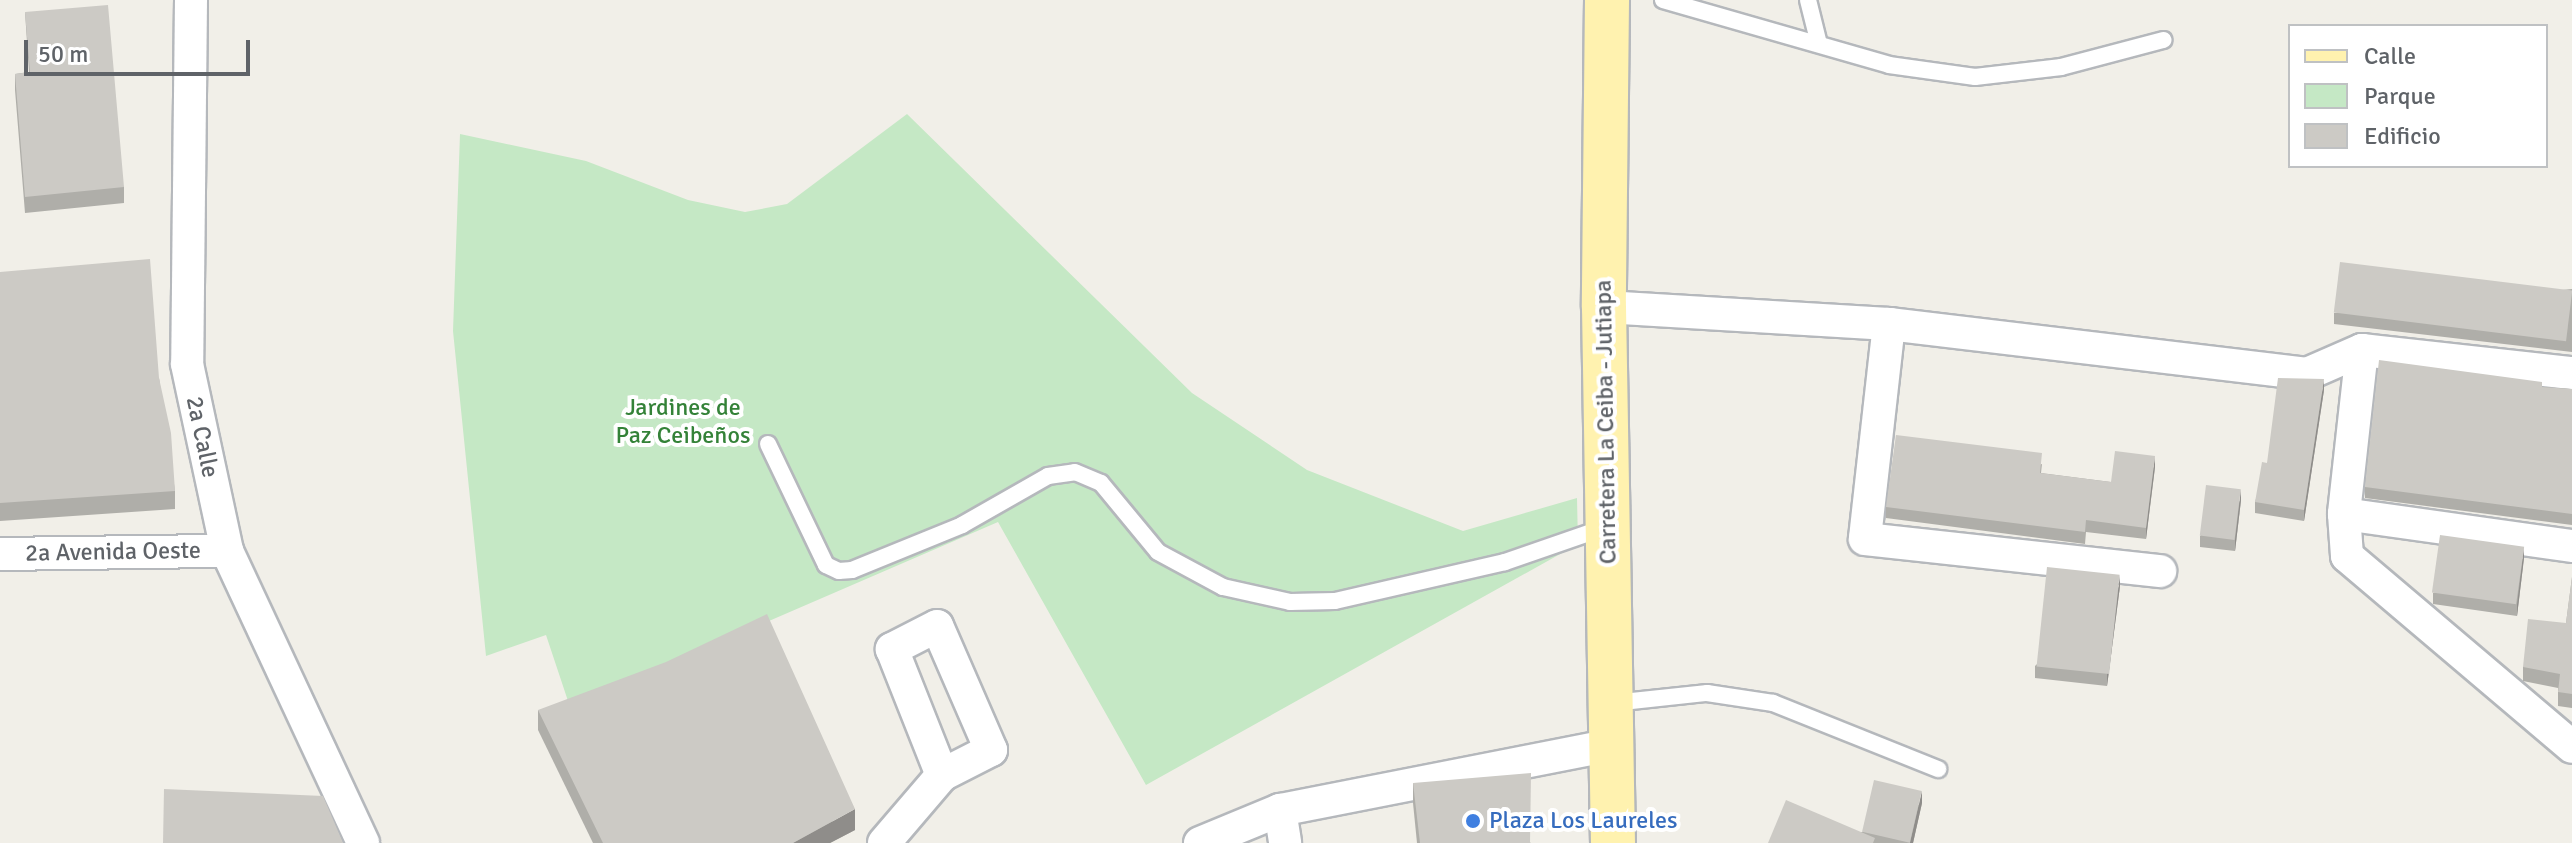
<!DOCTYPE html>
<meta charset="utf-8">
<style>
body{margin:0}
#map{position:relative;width:2572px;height:843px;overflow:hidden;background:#f1efe8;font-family:Signika,sans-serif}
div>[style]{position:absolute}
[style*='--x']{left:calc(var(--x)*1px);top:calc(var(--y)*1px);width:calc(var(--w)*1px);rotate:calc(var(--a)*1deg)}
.green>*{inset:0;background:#c5e8c5}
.roads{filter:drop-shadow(2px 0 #b5b8bc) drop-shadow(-2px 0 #b5b8bc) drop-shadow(0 2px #b5b8bc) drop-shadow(0 -2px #b5b8bc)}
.service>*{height:16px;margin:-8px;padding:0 8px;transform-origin:8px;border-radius:8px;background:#fff}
.minor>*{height:32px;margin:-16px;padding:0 16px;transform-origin:16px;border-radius:16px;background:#fff}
.primary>*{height:44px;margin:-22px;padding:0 22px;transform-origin:22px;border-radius:22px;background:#fff2af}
.wall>*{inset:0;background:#afaea9}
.shaded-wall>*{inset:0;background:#8f8d8a}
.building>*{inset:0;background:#cccac5;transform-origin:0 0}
.dots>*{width:22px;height:22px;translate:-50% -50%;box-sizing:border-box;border:4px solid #fff;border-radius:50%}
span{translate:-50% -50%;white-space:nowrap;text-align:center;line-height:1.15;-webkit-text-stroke:8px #fff;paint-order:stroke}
.park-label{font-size:24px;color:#348238}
.street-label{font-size:24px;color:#5f6368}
.shop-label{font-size:24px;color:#366cbe}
.left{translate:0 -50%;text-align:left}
.legend{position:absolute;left:2288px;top:24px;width:260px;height:144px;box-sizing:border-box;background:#fff;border:2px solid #bfc1c3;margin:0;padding:10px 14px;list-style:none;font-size:24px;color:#5f6368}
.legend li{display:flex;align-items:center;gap:16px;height:40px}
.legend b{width:40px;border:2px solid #bfc1c3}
.scale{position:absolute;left:24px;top:40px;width:226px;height:36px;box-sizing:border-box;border:4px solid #5f6368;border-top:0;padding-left:10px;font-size:24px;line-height:28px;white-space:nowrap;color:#5f6368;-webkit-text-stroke:6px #fff;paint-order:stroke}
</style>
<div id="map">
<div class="green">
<i style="clip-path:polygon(907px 114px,1192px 393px,1307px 470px,1463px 531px,1577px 498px,1578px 544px,1146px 785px,998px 522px,570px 707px,546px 635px,486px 656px,453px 331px,460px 134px,586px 161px,688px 200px,745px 212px,787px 204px)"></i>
</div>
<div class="roads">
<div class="service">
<i style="--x:1663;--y:0;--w:235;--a:16"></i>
<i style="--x:1889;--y:65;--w:87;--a:7.9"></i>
<i style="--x:1975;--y:77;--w:87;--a:-6.6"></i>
<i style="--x:2061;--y:67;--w:106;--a:-14.8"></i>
<i style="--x:1808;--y:0;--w:45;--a:76"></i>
<i style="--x:768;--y:444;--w:134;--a:64.4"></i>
<i style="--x:826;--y:565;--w:14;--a:25"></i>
<i style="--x:839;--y:571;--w:13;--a:-4"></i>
<i style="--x:852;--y:570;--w:119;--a:-22.2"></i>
<i style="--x:962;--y:525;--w:99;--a:-29.7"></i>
<i style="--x:1048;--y:476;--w:27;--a:-8"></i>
<i style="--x:1075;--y:472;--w:28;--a:23"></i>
<i style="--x:1101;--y:483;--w:89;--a:50.4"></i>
<i style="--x:1158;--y:552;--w:74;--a:28.3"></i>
<i style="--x:1223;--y:587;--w:69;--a:12.6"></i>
<i style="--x:1290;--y:602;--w:45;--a:-1.3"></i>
<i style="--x:1335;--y:601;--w:174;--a:-12.9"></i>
<i style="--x:1505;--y:562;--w:107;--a:-19.1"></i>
<i style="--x:1613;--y:703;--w:95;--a:-6.1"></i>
<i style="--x:1707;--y:693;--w:67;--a:8.6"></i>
<i style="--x:1773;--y:703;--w:178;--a:21.8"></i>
</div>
<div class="minor">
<i style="--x:191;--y:0;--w:364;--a:90.6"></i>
<i style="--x:187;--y:364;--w:191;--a:77.9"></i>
<i style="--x:227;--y:551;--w:322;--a:65"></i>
<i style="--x:1604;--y:307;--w:286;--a:3.4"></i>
<i style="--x:1889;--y:324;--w:421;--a:6.8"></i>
<i style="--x:2307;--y:374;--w:60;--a:-23.6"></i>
<i style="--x:2362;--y:350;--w:211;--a:6.3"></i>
<i style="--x:1889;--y:324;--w:216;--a:96.4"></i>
<i style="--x:1865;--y:539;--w:297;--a:6.2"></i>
<i style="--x:2362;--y:350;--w:165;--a:96.3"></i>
<i style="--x:2344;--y:514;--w:42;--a:85.9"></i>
<i style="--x:2347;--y:556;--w:295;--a:40.3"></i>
<i style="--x:2344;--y:514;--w:230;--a:8"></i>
<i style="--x:0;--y:554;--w:227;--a:-0.8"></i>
<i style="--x:1280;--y:810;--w:338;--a:-11.1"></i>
<i style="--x:884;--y:843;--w:89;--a:-49.5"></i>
<i style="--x:942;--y:775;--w:55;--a:-27"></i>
<i style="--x:991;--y:750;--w:135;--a:-113.5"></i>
<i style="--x:937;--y:626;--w:51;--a:152.9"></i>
<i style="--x:892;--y:649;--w:136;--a:68.4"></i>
<i style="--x:1200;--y:843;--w:87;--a:-22.4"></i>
<i style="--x:1280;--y:810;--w:33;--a:81"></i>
</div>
<div class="primary">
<i style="--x:1607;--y:0;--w:307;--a:90.6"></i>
<i style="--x:1604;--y:307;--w:536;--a:89.04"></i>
</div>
</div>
<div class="wall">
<i style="clip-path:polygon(25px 12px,124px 187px,124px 203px,25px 213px,15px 90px,15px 74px,29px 72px)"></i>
<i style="clip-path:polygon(0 272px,159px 378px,175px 491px,175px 509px,0 521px)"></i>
<i style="clip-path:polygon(2572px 289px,2572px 352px,2334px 324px,2334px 313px)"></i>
<i style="clip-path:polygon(2542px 387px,2572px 389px,2572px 525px,2365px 498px,2365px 487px)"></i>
<i style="clip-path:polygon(2324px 390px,2304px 521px,2255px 513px,2255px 502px,2267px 463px)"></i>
<i style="clip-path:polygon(2042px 464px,2041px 473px,2111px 482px,2155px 467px,2146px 539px,2086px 532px,2085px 544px,1886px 518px,1886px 507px)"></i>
<i style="clip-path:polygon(2241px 500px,2235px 551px,2200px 547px,2200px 536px)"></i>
<i style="clip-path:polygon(2524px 558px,2517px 616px,2433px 604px,2433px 593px)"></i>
<i style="clip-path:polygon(2572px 577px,2572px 708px,2558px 706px,2558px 688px,2523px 681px,2523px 667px,2566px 623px)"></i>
<i style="clip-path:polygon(2120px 586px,2107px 686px,2035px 678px,2035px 666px)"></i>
<i style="clip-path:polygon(538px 710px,855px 830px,830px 843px,593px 843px,538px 730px)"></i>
<i style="clip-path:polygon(1413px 783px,1531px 843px,1417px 843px,1413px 803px)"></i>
<i style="clip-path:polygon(1922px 803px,1913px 843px,1768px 843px,1862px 832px)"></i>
</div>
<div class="shaded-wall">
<i style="clip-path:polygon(2324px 379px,2324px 390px,2304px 521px,2304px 510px)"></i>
<i style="clip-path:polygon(2155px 456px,2155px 467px,2146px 539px,2146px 528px)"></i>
<i style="clip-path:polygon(2241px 489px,2241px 500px,2235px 551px,2235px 540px)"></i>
<i style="clip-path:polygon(2524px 547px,2524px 558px,2517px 616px,2517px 605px)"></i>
<i style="clip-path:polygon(2120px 575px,2120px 586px,2107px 686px,2107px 675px)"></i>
<i style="clip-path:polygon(1922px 791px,1922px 803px,1913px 843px,1910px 843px)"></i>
<i style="clip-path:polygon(855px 809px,855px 830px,830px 843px,793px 843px)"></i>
</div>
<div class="building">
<i style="clip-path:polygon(108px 5px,124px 187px,25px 197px,15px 74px,30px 72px,25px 12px)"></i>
<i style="clip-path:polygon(150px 259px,159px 378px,171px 433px,175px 491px,0 503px,0 272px)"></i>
<i style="left:2340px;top:262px;width:234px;height:51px;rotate:7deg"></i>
<i style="clip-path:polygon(2379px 360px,2542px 382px,2542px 387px,2572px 389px,2572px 514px,2365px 487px)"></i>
<i style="clip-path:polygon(2278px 378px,2324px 379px,2304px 510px,2255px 502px,2262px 462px,2267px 463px)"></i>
<i style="clip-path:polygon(1896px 435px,2042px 453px,2040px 473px,2111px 482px,2115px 451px,2155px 456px,2146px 528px,2086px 520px,2085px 532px,1886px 507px)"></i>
<i style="left:2206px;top:485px;width:35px;height:51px;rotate:7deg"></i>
<i style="left:2440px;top:535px;width:85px;height:58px;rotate:8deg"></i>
<i style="left:2047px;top:567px;width:73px;height:100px;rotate:6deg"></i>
<i style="clip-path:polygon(2572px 577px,2572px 694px,2558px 692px,2560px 674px,2523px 667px,2528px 619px,2566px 623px)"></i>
<i style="clip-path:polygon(767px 614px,855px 809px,793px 843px,603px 843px,538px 710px,666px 662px)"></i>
<i style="clip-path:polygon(1531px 773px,1530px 843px,1420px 843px,1413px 783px)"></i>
<i style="left:1874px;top:780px;width:49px;height:53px;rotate:13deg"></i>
<i style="clip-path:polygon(164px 789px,323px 796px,343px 843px,163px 843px)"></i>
<i style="clip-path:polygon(1786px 800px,1875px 838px,1873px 843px,1768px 843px)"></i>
</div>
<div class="dots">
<i style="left:1473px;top:821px;background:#3f7fe0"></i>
</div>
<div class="park-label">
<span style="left:683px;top:422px">Jardines de<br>Paz Ceibeños</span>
</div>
<div class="street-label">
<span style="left:1606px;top:422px;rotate:-91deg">Carretera La Ceiba - Jutiapa</span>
<span style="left:202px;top:437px;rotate:78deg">2a Calle</span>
<span style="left:113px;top:552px;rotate:-1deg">2a Avenida Oeste</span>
</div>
<div class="shop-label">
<span class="left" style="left:1489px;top:821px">Plaza Los Laureles</span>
</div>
<ul class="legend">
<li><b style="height:10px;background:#fff2af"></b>Calle</li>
<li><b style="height:22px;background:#c5e8c5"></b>Parque</li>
<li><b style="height:22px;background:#cccac5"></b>Edificio</li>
</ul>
<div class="scale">50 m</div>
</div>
